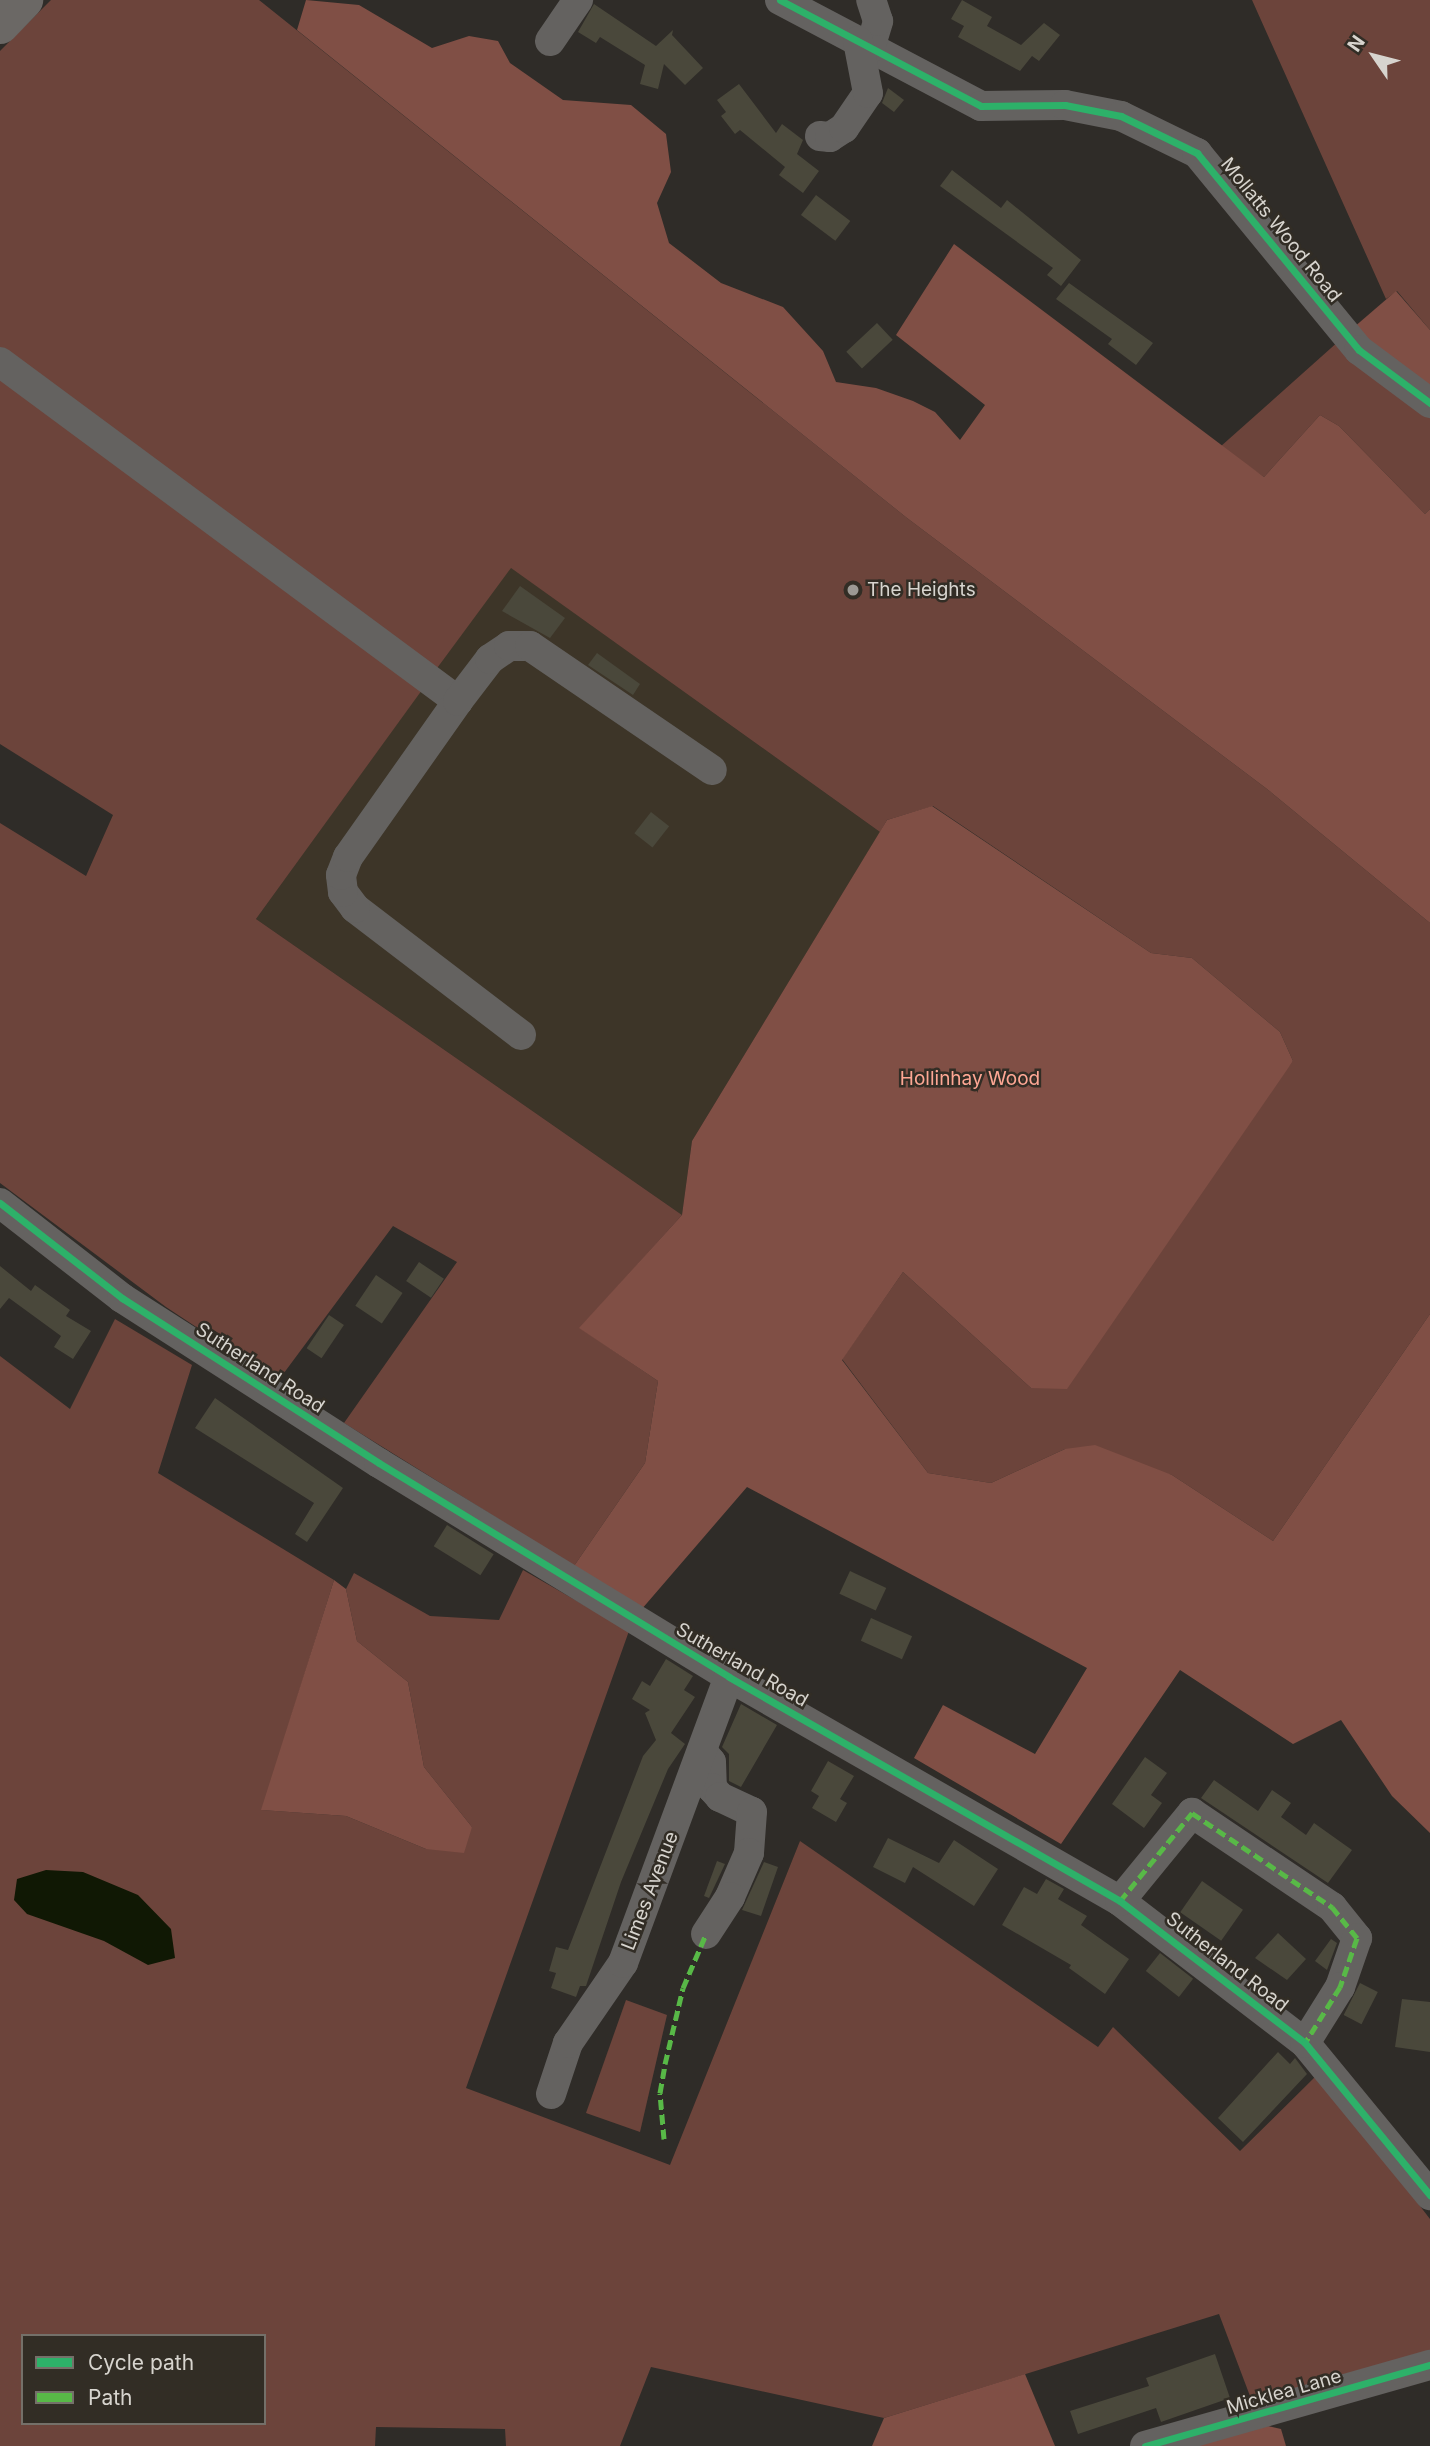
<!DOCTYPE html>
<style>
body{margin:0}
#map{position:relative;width:1430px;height:2446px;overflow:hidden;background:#2f2c28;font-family:Inter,sans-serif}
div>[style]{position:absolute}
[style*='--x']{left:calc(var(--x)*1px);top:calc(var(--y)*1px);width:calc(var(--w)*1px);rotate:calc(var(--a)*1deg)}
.built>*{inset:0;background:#3d3528}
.green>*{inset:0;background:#6c443b}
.forest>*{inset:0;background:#804f45}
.water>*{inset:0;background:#101804}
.building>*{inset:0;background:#4a483b;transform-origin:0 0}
.minor>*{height:30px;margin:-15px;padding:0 15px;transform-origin:15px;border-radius:15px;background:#646260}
.highway>*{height:38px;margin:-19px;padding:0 19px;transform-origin:19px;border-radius:19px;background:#6b6865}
.quiet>*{height:5px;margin-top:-2.5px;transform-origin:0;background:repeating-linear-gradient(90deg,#58b947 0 10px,transparent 0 15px)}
.cycleway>*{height:7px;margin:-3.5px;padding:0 3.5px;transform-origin:3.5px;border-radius:3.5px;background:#2db169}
.dots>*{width:19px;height:19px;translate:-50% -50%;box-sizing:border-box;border:4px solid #322d25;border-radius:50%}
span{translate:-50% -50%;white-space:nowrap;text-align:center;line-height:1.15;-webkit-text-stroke:5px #322d25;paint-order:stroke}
.street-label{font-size:19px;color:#d7d4ce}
.poi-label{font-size:19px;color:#d7d4ce}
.left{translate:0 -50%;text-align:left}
.park-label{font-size:19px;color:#fea794}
.legend{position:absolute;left:21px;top:2334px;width:245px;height:91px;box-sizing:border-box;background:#322d25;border:2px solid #747069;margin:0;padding:9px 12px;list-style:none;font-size:21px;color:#d7d4ce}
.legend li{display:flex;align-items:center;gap:14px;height:35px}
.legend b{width:35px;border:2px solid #747069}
.north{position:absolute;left:1339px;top:21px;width:70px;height:70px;-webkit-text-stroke:5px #322d25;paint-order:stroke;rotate:305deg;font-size:19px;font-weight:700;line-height:28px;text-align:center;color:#d7d4ce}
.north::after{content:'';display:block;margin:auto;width:24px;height:32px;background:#d7d4ce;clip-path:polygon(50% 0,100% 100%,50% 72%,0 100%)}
</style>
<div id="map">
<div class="built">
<i style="clip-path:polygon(510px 567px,880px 832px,692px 1141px,682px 1215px,256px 919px)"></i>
</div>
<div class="green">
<i style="clip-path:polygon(51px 0,259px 0,907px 518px,1267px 789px,1430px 923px,1430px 1314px,1273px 1541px,1172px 1475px,1065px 1449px,991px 1483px,928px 1473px,842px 1359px,903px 1272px,1031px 1388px,1293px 1061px,1280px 1032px,1192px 958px,1151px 953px,933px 806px,887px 820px,880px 832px,511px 568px,435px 671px,0 350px,0 51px)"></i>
<i style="clip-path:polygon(1252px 0,1430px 0,1430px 330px,1397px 291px,1386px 299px)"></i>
<i style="clip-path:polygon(1340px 340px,1430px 412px,1430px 509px,1425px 514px,1339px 426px,1320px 415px,1264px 477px,1220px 447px)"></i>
<i style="clip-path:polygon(0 376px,422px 690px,256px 919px,682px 1215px,580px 1328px,658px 1381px,645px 1463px,574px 1566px,344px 1423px,457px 1262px,393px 1226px,278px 1381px,166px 1307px,0 1183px,0 823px,86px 876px,113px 815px,0 744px)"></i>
<i style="clip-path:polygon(evenodd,115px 1319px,192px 1365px,158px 1473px,334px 1580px,262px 1810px,346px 1816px,426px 1849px,472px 1827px,424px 1767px,408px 1682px,357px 1641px,346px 1589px,354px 1573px,430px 1616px,499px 1620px,523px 1570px,629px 1631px,466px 2088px,670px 2165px,800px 1841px,1098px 2047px,1113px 2027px,1240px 2151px,1318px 2074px,1430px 2219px,1430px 2351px,1253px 2404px,1219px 2314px,884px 2418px,651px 2367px,620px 2446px,506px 2446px,505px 2429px,376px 2427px,375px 2446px,0 2446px,0 1356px,70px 1409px,115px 1319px,23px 2336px,264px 2336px,264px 2423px,23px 2423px,23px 2336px)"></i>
<i style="clip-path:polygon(626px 2000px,667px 2015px,640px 2132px,586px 2113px)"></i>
</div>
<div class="forest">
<i style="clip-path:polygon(306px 0,359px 5px,432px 48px,469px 36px,498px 41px,510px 63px,563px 100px,631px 105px,666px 134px,671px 172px,657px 203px,669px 243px,721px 283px,783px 307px,823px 351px,836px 382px,876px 388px,913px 401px,935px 412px,960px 440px,985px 405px,896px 335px,954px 244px,1264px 477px,1320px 415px,1339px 426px,1425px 514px,1430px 509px,1430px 923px,1267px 789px,907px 518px,297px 30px)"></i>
<i style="clip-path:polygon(1396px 291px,1430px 330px,1430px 396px,1353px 328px)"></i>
<i style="clip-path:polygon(932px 806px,1151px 953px,1192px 958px,1280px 1032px,1293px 1061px,1067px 1389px,1031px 1388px,903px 1272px,842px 1360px,928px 1473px,991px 1483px,1065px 1449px,1095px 1445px,1172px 1475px,1273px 1541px,1430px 1314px,1430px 1833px,1392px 1796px,1341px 1720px,1293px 1744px,1180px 1670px,1061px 1844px,914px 1758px,943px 1705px,1035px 1754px,1087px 1668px,747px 1487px,641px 1610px,574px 1566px,645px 1463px,658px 1381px,579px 1328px,682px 1215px,692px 1141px,887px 820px)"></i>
<i style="clip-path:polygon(334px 1580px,346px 1589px,357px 1641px,408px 1682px,424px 1767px,472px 1827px,464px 1853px,426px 1849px,346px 1816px,261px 1810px)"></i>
<i style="clip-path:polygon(1025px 2374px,1055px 2446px,872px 2446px,884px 2418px)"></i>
<i style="clip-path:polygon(1268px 2426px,1281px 2429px,1286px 2446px,1193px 2446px)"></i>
</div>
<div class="water">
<i style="clip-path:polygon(46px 1870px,83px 1872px,138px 1895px,171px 1929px,175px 1958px,148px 1965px,104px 1941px,27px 1914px,14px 1900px,17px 1879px)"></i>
</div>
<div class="building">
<i style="clip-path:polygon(962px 0,992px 17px,987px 26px,1021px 45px,1044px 23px,1060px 35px,1039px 61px,1032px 56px,1020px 71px,958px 37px,964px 26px,951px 19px)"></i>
<i style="clip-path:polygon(594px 4px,656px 46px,673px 30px,672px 35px,703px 68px,685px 85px,664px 64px,658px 89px,640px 84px,645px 65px,600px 37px,596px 43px,578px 32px)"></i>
<i style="clip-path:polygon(739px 84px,776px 133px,782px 124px,803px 140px,797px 154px,819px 171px,803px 193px,779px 175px,785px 167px,740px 130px,735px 134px,721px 116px,726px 112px,717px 100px)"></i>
<i style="clip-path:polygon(888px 88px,904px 100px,894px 112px,882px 103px)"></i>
<i style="clip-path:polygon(952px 170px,1001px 208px,1007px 200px,1081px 260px,1061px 286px,1047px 275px,1053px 268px,940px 186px)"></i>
<i style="left:816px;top:195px;width:43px;height:25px;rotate:37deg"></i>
<i style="clip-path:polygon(1069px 283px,1153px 343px,1136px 365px,1108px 344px,1112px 339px,1056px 299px)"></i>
<i style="left:877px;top:323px;width:23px;height:42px;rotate:47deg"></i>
<i style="clip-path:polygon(520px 586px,565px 618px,550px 638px,502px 611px)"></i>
<i style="clip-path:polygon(597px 653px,640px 684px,633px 695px,588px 665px)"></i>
<i style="left:651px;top:812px;width:23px;height:27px;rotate:38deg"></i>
<i style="left:419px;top:1262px;width:30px;height:23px;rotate:34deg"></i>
<i style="clip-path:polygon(0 1266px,31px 1291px,35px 1285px,70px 1310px,66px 1316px,91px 1331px,73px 1359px,54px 1347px,61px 1336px,9px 1298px,0 1309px)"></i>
<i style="left:376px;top:1275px;width:32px;height:37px;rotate:34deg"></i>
<i style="left:329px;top:1315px;width:18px;height:40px;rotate:34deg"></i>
<i style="clip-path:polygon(215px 1398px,343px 1488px,307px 1542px,295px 1534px,314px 1503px,195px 1428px)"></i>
<i style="left:447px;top:1525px;width:55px;height:25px;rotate:32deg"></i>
<i style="left:850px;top:1571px;width:40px;height:25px;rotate:25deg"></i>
<i style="left:871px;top:1618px;width:45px;height:25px;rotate:24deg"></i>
<i style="clip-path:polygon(666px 1659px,693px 1676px,684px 1690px,695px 1697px,671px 1733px,685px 1744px,668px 1769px,621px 1882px,586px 1986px,580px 1986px,576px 1997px,551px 1988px,556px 1973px,549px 1971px,556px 1947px,568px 1950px,643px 1756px,656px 1740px,645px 1713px,650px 1710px,632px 1699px,642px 1681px,650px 1686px)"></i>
<i style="clip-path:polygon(741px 1704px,777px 1725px,741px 1787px,729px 1781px,729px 1754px,722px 1747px)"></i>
<i style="clip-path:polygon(1145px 1757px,1167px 1773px,1151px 1795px,1162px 1803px,1144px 1828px,1112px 1804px)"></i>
<i style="clip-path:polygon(828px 1761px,854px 1776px,840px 1799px,847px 1803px,836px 1822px,812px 1808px,819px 1796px,811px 1791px)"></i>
<i style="clip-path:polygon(1214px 1780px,1258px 1811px,1272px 1790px,1291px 1803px,1281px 1817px,1306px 1835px,1314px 1823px,1352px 1850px,1328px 1883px,1201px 1798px)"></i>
<i style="clip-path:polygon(888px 1838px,939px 1863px,954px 1840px,998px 1869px,974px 1906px,913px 1867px,905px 1883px,873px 1867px)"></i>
<i style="clip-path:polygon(717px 1861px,725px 1864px,709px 1898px,704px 1896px)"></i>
<i style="clip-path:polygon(764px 1862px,778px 1867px,761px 1916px,742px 1910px)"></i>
<i style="clip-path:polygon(1046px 1879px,1064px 1889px,1058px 1899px,1087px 1916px,1081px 1925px,1129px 1959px,1105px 1994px,1069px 1968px,1071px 1965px,1002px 1925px,1024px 1887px,1037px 1894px)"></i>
<i style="left:1202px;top:1881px;width:50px;height:38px;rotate:35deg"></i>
<i style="clip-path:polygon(1278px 1933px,1306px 1959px,1287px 1980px,1255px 1958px)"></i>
<i style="clip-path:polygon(1331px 1939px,1337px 1943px,1327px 1970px,1315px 1961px)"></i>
<i style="left:1160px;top:1953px;width:42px;height:23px;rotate:38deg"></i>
<i style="left:1360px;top:1983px;width:20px;height:36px;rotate:27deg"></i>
<i style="clip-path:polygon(1402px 1999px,1430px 2002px,1430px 2052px,1395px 2047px)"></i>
<i style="clip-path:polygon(1278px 2052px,1290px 2064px,1295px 2058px,1307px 2074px,1243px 2142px,1218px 2118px)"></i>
<i style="clip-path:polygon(1215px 2354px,1230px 2398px,1161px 2422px,1156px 2408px,1078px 2434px,1070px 2411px,1149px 2386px,1146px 2378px)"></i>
</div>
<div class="minor">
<i style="--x:780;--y:0;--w:227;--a:27.8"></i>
<i style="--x:981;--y:106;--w:84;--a:-0.7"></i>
<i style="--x:1065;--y:105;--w:57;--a:11.1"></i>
<i style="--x:1121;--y:116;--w:85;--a:26"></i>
<i style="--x:1197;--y:153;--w:255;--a:50.6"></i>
<i style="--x:1359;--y:350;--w:89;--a:36.7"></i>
<i style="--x:550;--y:41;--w:50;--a:-55.7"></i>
<i style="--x:870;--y:48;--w:28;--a:-73"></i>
<i style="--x:878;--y:21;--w:22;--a:-108"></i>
<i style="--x:820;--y:136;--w:10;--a:6"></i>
<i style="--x:830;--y:137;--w:17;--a:-33"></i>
<i style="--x:844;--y:128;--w:42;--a:-55.6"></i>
<i style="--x:868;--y:93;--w:53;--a:-100.9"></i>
<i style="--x:0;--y:362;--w:570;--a:36.51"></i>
<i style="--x:521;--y:1035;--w:209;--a:-142.6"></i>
<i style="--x:355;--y:908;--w:20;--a:-127"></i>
<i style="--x:343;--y:892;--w:17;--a:-97"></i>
<i style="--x:341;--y:875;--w:19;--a:-69"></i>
<i style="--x:348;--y:857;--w:191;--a:-54.8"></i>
<i style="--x:458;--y:701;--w:53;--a:-52.7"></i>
<i style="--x:490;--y:659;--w:23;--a:-34"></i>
<i style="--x:509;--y:646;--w:21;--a:0"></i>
<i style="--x:530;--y:646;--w:220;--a:34.3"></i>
<i style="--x:0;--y:1203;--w:155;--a:37.9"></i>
<i style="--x:122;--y:1298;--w:305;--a:32.7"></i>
<i style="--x:379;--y:1463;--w:410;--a:31.4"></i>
<i style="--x:729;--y:1677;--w:451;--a:29.8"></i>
<i style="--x:1120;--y:1901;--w:233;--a:37.5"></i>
<i style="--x:1305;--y:2043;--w:197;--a:50.6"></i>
<i style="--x:702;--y:1751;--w:14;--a:51"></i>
<i style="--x:711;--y:1762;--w:26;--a:88"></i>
<i style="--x:712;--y:1788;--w:12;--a:48"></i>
<i style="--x:720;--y:1797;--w:35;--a:25"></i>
<i style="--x:752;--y:1812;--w:41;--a:94.2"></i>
<i style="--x:749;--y:1853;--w:48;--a:113.4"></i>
<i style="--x:730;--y:1897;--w:44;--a:123"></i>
<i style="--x:1120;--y:1901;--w:114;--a:-50.7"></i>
<i style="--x:1192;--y:1813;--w:169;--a:33.9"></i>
<i style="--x:1332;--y:1907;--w:40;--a:51"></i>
<i style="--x:1357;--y:1938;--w:52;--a:109.1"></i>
<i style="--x:1340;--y:1987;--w:66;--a:122"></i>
<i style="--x:551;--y:2094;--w:54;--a:-71.6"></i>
<i style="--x:568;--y:2043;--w:97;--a:-55.5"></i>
<i style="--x:623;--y:1963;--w:305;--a:-69.7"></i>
<i style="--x:1145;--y:2446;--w:296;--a:-15.9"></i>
</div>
<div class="highway">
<i style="--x:0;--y:25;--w:35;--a:-46"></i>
</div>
<div class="quiet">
<i style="--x:1120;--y:1901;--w:114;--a:-50.7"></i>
<i style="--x:1192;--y:1813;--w:169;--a:33.9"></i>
<i style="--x:1332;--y:1907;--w:40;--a:51"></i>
<i style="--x:1357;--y:1938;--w:52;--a:109.1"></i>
<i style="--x:1340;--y:1987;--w:66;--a:122"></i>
<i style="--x:664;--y:2139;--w:46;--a:-95"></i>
<i style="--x:660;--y:2093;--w:29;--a:-80"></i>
<i style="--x:665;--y:2064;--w:78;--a:-76.7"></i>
<i style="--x:683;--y:1988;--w:59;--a:-66.9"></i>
</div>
<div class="cycleway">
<i style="--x:780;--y:0;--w:227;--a:27.8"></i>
<i style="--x:981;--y:106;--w:84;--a:-0.7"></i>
<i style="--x:1065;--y:105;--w:57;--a:11.1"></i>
<i style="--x:1121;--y:116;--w:85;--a:26"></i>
<i style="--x:1197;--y:153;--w:255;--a:50.6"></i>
<i style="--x:1359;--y:350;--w:89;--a:36.7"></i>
<i style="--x:0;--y:1203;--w:155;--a:37.9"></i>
<i style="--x:122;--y:1298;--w:305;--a:32.7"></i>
<i style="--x:379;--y:1463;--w:410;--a:31.4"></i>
<i style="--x:729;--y:1677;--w:451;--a:29.8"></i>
<i style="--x:1120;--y:1901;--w:233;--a:37.5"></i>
<i style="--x:1305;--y:2043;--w:197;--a:50.6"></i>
<i style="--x:1145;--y:2446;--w:296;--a:-15.9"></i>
</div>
<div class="dots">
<i style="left:853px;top:590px;background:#9c9994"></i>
</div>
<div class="street-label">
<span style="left:1281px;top:230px;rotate:51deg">Mollatts Wood Road</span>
<span style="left:260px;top:1368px;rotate:33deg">Sutherland Road</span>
<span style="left:742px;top:1665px;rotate:30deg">Sutherland Road</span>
<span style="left:650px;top:1891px;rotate:-69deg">Limes Avenue</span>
<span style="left:1227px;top:1962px;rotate:38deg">Sutherland Road</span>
<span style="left:1284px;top:2392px;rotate:-16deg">Micklea Lane</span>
</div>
<div class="poi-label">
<span class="left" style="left:867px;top:590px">The Heights</span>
</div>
<div class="park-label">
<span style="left:970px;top:1079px">Hollinhay Wood</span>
</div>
<ul class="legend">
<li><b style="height:9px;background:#2db169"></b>Cycle path</li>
<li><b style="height:9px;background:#58b947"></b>Path</li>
</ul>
<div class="north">N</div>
</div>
